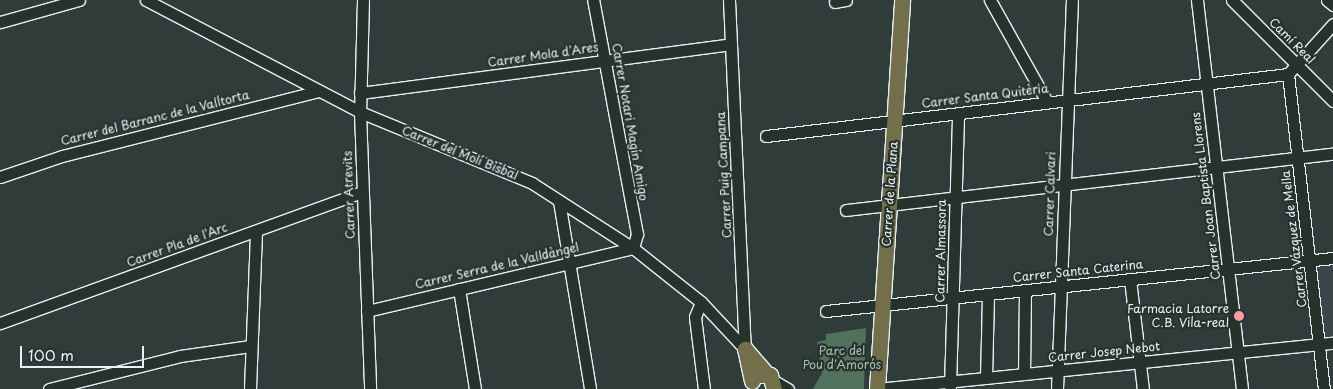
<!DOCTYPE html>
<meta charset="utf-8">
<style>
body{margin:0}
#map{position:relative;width:1333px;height:389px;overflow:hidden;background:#303c3a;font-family:"Playpen Sans",sans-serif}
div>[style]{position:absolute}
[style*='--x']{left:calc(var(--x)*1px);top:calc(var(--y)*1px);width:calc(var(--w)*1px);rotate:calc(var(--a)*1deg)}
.built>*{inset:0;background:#3c4649}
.green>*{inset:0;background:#50715b}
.roads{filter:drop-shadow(1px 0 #e8f1f8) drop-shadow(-1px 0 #e8f1f8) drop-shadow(0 1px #e8f1f8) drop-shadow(0 -1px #e8f1f8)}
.minor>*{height:11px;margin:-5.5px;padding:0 5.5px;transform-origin:5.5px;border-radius:5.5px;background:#26332d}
.major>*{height:15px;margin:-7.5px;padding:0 7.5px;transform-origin:7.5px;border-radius:7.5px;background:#726f4a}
.dots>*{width:14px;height:14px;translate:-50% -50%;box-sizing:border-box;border:2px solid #26332d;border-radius:50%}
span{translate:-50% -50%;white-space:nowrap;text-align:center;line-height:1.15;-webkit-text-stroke:4.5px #26332d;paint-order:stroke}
.street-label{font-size:12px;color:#e8f1f8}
.poi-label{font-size:12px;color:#e8f1f8}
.right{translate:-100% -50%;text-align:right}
.park-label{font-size:12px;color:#abbeb9}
.scale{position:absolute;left:20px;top:346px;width:124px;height:22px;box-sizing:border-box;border:2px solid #e8f1f8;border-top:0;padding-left:6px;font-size:15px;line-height:18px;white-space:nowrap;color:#e8f1f8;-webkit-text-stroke:4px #26332d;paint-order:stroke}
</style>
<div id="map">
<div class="built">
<i style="clip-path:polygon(1333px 264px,1333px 337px,1325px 337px,1316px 266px)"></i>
</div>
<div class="green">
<i style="clip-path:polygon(866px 328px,864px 389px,813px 389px,822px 373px,817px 342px,826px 340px,826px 334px)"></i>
</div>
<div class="roads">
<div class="minor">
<i style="--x:146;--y:0;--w:242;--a:27.6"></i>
<i style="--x:360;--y:112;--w:186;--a:22.4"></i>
<i style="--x:532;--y:183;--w:120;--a:32.8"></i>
<i style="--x:633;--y:248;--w:87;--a:38.5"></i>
<i style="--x:701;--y:302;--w:64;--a:46.9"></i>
<i style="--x:363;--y:0;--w:112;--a:91.5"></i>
<i style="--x:360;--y:112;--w:277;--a:87.9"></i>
<i style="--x:729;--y:0;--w:349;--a:87.4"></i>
<i style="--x:990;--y:0;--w:117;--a:60.8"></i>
<i style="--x:1197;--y:0;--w:392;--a:83.4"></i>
<i style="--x:1232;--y:0;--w:143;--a:45"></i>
<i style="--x:1327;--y:0;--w:8;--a:40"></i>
<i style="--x:835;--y:2;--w:11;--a:-10"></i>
<i style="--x:0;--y:22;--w:82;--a:-15.6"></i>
<i style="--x:1288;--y:74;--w:317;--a:83.5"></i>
<i style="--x:360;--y:93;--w:373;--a:-7.5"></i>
<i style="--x:766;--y:136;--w:526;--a:-6.77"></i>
<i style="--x:1288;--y:74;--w:67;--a:-48"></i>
<i style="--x:0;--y:177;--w:65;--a:-18.7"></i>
<i style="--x:62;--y:156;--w:265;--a:-14.2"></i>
<i style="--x:559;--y:201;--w:191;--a:80.6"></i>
<i style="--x:846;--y:210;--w:490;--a:-6.6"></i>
<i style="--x:1130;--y:279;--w:111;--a:83.3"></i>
<i style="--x:459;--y:289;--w:101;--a:80.9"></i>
<i style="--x:701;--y:302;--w:16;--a:112"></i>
<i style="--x:695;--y:317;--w:73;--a:82.9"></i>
<i style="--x:367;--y:311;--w:273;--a:-13.3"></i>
<i style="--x:633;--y:248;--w:15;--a:-74"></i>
<i style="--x:637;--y:234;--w:238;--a:-100.6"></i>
<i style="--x:826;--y:311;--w:510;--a:-5.97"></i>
<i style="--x:0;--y:323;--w:385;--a:-19.9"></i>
<i style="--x:1024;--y:374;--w:84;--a:-89.3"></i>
<i style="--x:986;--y:378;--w:84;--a:-88.6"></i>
<i style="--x:774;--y:381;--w:16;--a:30"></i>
<i style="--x:950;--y:387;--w:274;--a:-88.3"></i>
<i style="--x:49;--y:389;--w:135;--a:-14.1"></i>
<i style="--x:180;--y:356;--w:71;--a:-8.1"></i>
<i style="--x:250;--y:389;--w:158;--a:-87.8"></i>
<i style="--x:877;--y:389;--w:458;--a:-5.8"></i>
<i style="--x:1057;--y:389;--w:389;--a:-87.8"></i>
</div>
<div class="major">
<i style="--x:757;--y:375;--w:13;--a:0"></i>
<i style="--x:770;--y:375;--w:15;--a:74"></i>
<i style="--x:752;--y:381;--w:33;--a:-102"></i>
<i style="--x:745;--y:349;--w:33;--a:49"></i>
<i style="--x:877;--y:389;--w:390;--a:-86.3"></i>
</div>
</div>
<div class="dots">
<i style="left:1239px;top:316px;background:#ff9aa2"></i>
</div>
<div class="street-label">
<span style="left:1292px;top:41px;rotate:45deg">Camí Real</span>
<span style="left:543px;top:55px;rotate:-8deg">Carrer Mola d'Ares</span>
<span style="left:985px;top:96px;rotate:-7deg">Carrer Santa Quitèria</span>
<span style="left:155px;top:118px;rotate:-14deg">Carrer del Barranc de la Valltorta</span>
<span style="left:630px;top:122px;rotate:80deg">Carrer Notari Magín Amigo</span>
<span style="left:460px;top:153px;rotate:22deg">Carrer del Molí Bisbal</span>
<span style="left:724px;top:175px;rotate:-93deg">Carrer Puig Campana</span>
<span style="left:890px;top:194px;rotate:-86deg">Carrer de la Plana</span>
<span style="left:1050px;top:194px;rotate:-88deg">Carrer Calvari</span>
<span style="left:349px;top:195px;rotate:-92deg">Carrer Atrevits</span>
<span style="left:1206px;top:196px;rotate:-97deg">Carrer Joan Baptista Llorens</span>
<span style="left:1294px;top:239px;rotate:-97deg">Carrer Vázquez de Mella</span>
<span style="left:177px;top:245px;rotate:-20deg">Carrer Pla de l'Arc</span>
<span style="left:941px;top:251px;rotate:-89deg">Carrer Almassora</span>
<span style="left:497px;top:266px;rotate:-13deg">Carrer Serra de la Valldàngel</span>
<span style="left:1078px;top:271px;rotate:-6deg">Carrer Santa Caterina</span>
<span style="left:1104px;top:352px;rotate:-6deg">Carrer Josep Nebot</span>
</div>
<div class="poi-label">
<span class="right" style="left:1229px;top:316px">Farmacia Latorre<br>C.B. Vila-real</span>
</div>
<div class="park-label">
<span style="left:842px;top:358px">Parc del<br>Pou d'Amorós</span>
</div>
<div class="scale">100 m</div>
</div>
